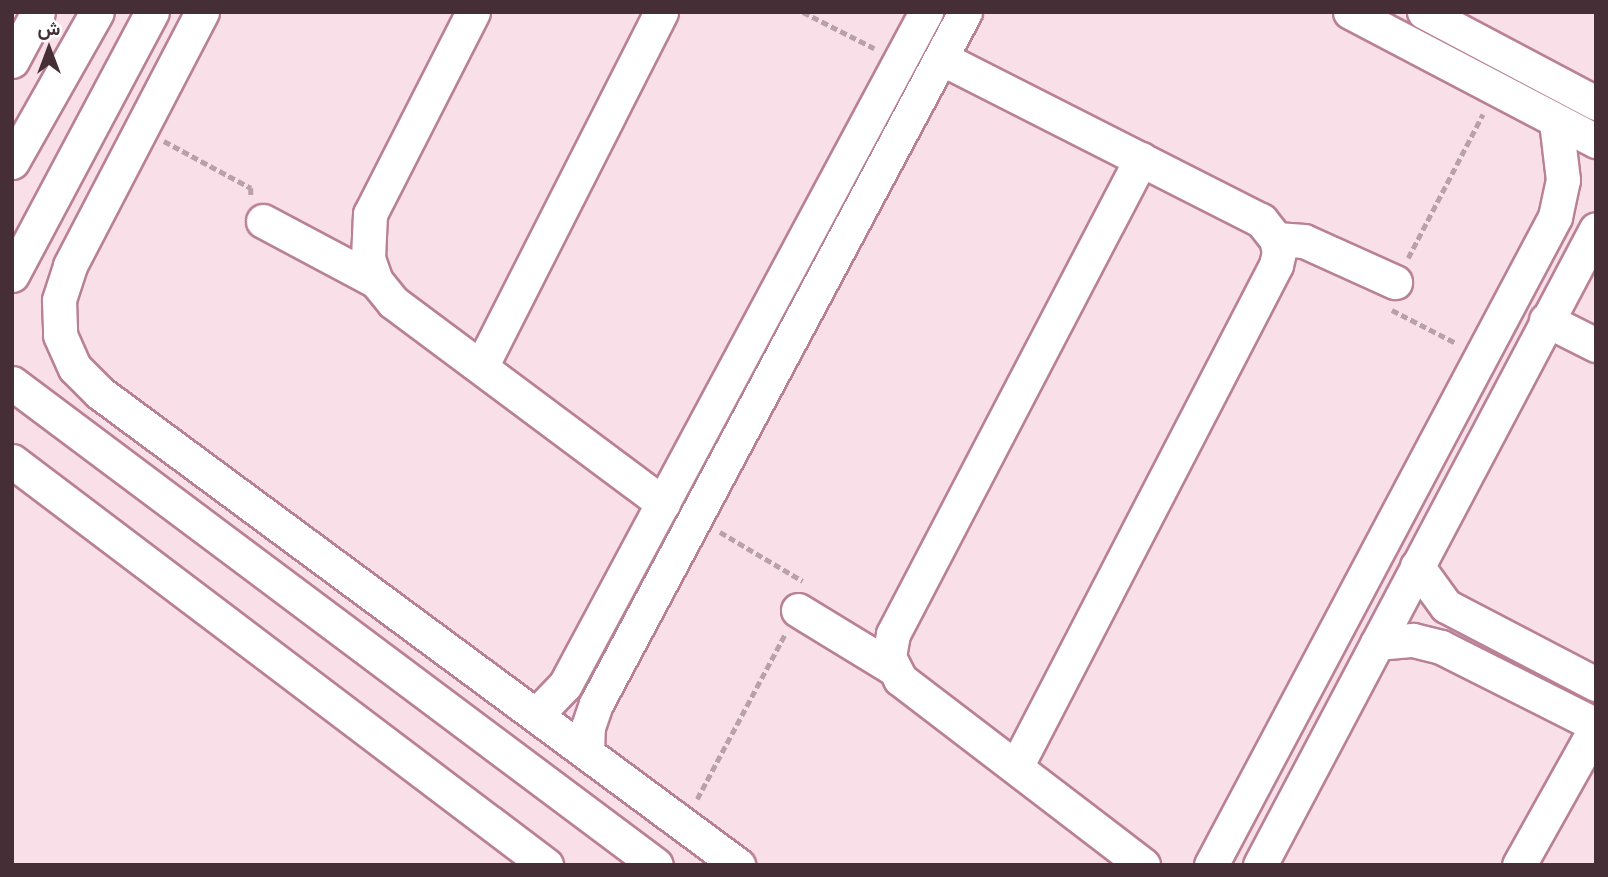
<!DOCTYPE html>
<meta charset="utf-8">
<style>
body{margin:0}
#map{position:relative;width:1608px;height:877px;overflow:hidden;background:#f9e0e8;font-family:"Archivo Narrow",Vazirmatn,sans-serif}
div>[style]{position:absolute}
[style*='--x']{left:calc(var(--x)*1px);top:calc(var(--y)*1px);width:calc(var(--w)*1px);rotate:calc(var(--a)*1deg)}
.path>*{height:4.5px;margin-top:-2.25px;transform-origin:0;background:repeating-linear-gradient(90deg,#b9a1a9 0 7px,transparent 0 10.5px)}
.roads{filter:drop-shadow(2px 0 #b98196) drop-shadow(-2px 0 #b98196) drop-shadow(0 2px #b98196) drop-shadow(0 -2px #b98196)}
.minor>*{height:33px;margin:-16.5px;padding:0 16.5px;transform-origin:16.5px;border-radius:16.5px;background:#fff}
span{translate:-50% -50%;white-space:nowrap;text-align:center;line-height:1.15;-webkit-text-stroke:5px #fff;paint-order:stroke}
.frame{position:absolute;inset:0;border:14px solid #452e36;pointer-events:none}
.north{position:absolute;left:14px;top:14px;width:70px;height:70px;-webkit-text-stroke:5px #fff;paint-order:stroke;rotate:0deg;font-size:19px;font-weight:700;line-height:28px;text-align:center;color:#452e36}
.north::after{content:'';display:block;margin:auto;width:24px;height:32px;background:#452e36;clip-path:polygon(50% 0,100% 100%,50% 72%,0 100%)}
</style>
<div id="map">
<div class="path">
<i style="--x:803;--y:12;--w:80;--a:26.9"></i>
<i style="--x:164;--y:141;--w:99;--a:28.4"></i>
<i style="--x:251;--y:188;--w:7;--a:90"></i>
<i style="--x:1408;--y:258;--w:162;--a:-62.5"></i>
<i style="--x:1392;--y:310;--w:72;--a:27.3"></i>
<i style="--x:720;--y:532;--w:96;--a:30.6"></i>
<i style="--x:697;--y:799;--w:187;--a:-61.9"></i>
</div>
<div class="roads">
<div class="minor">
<i style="--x:202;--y:12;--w:286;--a:117.5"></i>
<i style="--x:70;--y:266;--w:36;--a:108"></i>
<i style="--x:59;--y:300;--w:35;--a:88"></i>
<i style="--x:60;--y:335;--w:36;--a:66"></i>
<i style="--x:75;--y:368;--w:35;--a:45"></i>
<i style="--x:100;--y:393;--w:794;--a:36.49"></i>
<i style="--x:473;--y:12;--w:227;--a:117"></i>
<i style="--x:370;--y:214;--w:44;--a:92.6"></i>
<i style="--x:368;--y:258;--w:24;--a:71"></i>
<i style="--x:376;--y:281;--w:27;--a:51"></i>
<i style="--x:393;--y:302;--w:337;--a:36.7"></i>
<i style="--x:1350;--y:12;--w:278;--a:27.7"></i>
<i style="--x:1424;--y:12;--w:195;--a:27.9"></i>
<i style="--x:941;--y:58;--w:359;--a:26.9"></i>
<i style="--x:1261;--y:220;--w:24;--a:52"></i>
<i style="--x:1276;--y:239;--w:13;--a:77"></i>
<i style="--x:1279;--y:252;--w:13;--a:103"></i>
<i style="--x:1276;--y:265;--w:565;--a:117.38"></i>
<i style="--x:12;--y:61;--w:55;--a:-62"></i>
<i style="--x:1141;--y:159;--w:536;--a:117.57"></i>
<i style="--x:893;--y:634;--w:23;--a:100"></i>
<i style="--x:889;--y:657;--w:25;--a:63"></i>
<i style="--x:900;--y:679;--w:306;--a:37.4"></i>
<i style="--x:12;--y:162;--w:172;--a:-60.5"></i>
<i style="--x:263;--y:221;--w:128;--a:28"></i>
<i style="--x:1276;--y:239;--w:28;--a:4"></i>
<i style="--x:1304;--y:241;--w:100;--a:24.3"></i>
<i style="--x:12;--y:275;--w:298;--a:-62"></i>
<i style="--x:1546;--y:320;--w:56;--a:26.6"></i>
<i style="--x:481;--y:367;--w:398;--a:-63.1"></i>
<i style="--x:12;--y:383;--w:804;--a:36.81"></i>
<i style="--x:12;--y:461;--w:670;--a:37.11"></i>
<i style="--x:1417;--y:566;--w:49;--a:54.1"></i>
<i style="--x:1446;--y:606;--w:169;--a:27.5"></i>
<i style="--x:798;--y:610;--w:111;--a:31.4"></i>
<i style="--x:1377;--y:643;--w:36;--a:-5"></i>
<i style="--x:1413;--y:640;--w:29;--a:14"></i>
<i style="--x:1441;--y:647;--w:174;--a:26.7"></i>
<i style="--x:536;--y:715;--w:42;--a:-46"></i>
<i style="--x:565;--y:685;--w:764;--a:-61.79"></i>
<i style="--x:587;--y:752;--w:25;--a:-88"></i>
<i style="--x:588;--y:727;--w:24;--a:-71"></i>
<i style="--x:596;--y:704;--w:784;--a:-61.93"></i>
<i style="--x:1211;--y:865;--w:734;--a:-62.04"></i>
<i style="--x:1555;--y:217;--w:38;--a:-78"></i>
<i style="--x:1563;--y:180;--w:59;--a:-96.8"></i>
<i style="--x:1260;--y:865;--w:719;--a:-62.15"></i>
<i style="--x:1519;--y:865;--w:158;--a:-60.8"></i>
</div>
</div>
<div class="frame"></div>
<div class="north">ش</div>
</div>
